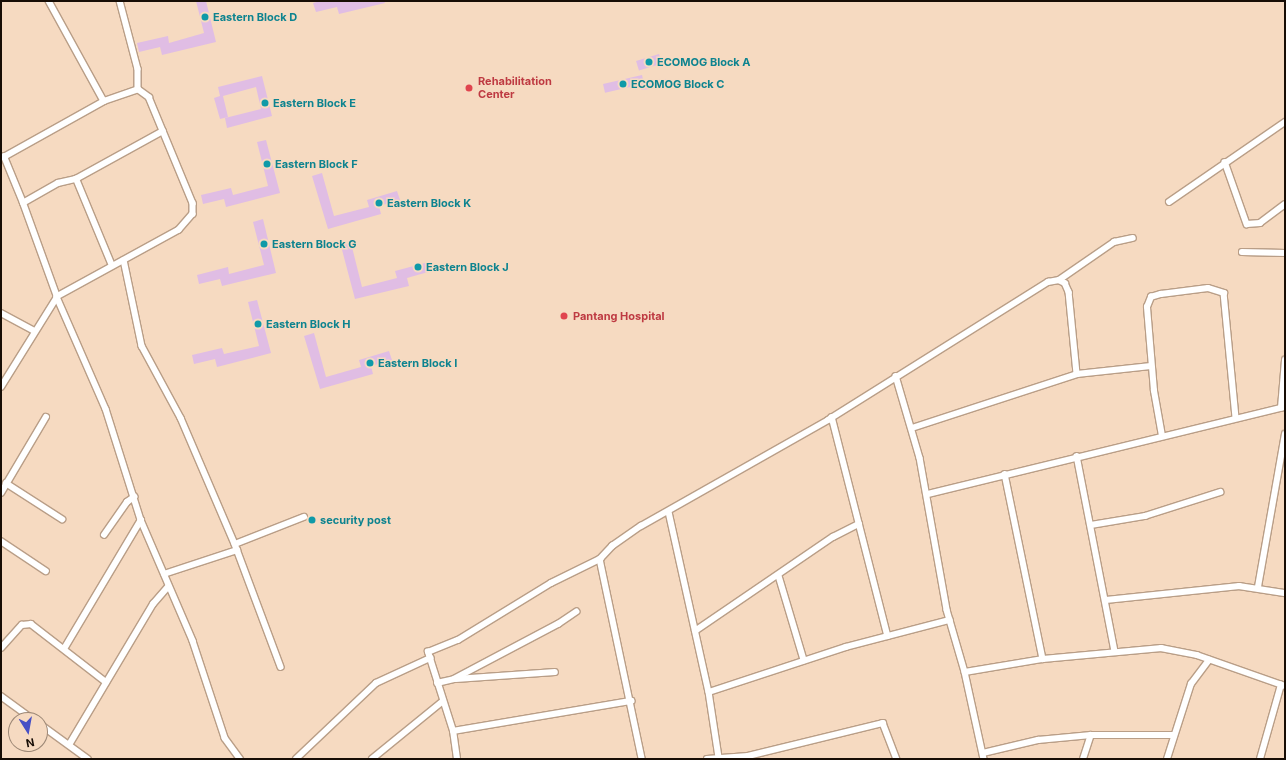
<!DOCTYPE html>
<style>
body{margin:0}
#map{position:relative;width:1286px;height:760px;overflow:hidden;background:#f6dac1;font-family:Inter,sans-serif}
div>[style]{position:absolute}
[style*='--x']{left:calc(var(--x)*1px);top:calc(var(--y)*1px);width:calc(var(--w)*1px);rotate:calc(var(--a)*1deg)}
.building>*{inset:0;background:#e0bde4;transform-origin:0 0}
.roads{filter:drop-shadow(1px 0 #b99e87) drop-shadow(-1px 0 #b99e87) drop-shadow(0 1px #b99e87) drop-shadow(0 -1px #b99e87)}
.street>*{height:5.5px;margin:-2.75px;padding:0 2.75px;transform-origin:2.75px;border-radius:2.75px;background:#fff}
.dots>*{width:11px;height:11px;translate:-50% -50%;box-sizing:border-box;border:2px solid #f6dac1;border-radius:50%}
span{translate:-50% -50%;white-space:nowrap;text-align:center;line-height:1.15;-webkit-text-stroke:3px #f6dac1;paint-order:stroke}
.culture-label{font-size:11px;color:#0d838f;font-weight:700}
.left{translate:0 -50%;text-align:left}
.health-label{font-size:11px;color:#be3a42;font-weight:700}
.frame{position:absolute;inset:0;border:2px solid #170d05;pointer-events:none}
.north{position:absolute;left:8px;top:712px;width:40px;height:40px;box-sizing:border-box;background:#f6dac1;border:1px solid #9d8876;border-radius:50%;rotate:169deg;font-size:11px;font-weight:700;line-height:16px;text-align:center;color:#170d05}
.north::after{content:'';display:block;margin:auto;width:14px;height:18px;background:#4750c5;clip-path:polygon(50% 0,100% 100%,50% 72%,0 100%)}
</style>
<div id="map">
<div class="building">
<i style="clip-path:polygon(196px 1px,206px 1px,216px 42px,162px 55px,160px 47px,139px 52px,137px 43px,168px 36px,169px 43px,204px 33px)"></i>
<i style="clip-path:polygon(320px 1px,384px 1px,385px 3px,339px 14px,337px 7px,316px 12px,313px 3px)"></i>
<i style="left:659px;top:54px;width:10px;height:24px;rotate:73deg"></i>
<i style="left:642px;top:75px;width:9px;height:40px;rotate:77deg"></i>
<i style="clip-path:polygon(262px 76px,272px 116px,227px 128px,225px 118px,261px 109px,256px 87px,223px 96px,228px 117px,220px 119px,214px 98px,220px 96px,218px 87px)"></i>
<i style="left:666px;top:79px;width:8px;height:26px;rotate:83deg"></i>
<i style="clip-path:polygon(266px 140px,280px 193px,226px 207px,224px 199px,203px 204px,201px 195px,231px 188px,233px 195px,268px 186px,257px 142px)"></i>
<i style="clip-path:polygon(322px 173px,334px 216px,369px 207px,367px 200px,397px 191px,400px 200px,379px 206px,381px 214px,328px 229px,312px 176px)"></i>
<i style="clip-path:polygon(263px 219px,276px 273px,222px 286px,220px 279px,199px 284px,197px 275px,228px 267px,229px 274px,264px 265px,253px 222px)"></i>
<i style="clip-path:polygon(351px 243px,362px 287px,397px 278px,395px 271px,425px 263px,428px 272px,407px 278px,409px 286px,355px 299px,341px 246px)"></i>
<i style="clip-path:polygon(257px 300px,271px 353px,217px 367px,215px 359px,194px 364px,192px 355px,222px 348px,224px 354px,259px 346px,248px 302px)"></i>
<i style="clip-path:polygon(314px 333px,326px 377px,361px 367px,359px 360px,389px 351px,392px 360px,371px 366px,373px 374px,320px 389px,304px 336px)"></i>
</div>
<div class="roads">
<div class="street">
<i style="--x:49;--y:1;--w:114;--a:61.2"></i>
<i style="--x:104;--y:101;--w:36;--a:-19"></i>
<i style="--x:120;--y:1;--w:70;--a:75.2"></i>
<i style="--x:138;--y:69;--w:20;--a:90"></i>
<i style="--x:138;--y:89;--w:14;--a:36"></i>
<i style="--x:149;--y:97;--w:115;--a:67.5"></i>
<i style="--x:193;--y:203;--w:11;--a:90"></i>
<i style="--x:193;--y:214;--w:21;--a:131"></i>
<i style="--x:179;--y:230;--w:139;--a:151.2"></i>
<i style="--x:57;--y:297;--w:122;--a:66.4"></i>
<i style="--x:106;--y:409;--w:116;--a:72.5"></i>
<i style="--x:141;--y:520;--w:132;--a:66.7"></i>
<i style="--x:193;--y:641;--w:102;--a:71.7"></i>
<i style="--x:225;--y:738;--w:26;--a:54"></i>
<i style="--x:1225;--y:162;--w:66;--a:70.5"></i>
<i style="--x:1247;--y:224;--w:13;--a:-4"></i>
<i style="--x:1260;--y:223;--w:31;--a:-37"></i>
<i style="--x:1169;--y:202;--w:141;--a:-34.6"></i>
<i style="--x:23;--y:203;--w:50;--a:-112.4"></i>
<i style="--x:4;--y:157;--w:115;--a:-29.2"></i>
<i style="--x:1242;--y:252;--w:43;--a:1.3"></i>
<i style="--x:124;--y:260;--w:88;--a:78.2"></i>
<i style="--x:142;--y:346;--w:82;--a:61.6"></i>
<i style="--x:181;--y:418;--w:137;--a:66.8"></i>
<i style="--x:235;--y:544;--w:131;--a:69.5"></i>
<i style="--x:112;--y:266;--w:94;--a:-112.5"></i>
<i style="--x:76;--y:179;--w:99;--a:-28.9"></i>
<i style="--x:1059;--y:280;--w:67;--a:-34.6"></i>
<i style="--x:1114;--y:242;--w:19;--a:-12"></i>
<i style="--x:1;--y:313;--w:38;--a:28"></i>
<i style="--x:896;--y:376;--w:85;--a:73.7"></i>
<i style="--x:920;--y:458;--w:154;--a:79.9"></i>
<i style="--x:947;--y:610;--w:65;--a:73.8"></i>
<i style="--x:965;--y:672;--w:89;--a:77.7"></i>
<i style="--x:1;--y:387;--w:106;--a:-58.1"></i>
<i style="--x:57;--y:297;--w:100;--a:-109.9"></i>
<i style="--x:23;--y:203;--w:40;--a:-29.7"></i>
<i style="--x:58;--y:183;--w:18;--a:-13"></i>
<i style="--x:1281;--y:408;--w:48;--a:-85.2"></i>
<i style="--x:832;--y:417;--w:226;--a:75.7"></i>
<i style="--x:912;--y:428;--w:174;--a:-18.1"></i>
<i style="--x:1077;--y:374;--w:74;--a:-6.2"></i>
<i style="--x:1162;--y:436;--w:46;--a:-100.1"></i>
<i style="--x:1154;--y:391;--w:84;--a:-94.8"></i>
<i style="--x:1147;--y:307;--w:11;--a:-68"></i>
<i style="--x:1151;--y:297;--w:10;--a:-17"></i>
<i style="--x:1161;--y:294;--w:47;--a:-7.3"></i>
<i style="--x:1208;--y:288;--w:17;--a:17"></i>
<i style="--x:1224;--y:293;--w:125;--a:84.5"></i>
<i style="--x:1077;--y:456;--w:199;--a:79"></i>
<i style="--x:1005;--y:474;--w:189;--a:78.4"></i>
<i style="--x:6;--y:483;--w:67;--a:32.7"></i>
<i style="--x:1;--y:493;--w:88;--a:-59.4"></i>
<i style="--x:928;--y:494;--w:367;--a:-13.7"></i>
<i style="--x:669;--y:512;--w:184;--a:77.5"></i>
<i style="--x:709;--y:692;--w:66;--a:81.3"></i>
<i style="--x:1091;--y:525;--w:55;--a:-9.5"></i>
<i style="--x:1145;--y:516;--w:79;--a:-17.7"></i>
<i style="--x:104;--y:535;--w:40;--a:-55.1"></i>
<i style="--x:127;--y:502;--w:9;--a:-36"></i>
<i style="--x:1;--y:541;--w:54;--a:33.7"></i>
<i style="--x:235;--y:544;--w:74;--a:-21.4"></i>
<i style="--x:600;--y:559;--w:204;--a:78.1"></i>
<i style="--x:164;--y:574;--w:77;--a:-18.2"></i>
<i style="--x:779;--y:576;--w:88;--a:73.4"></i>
<i style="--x:1258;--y:587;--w:155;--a:-80"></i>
<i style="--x:1106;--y:600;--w:134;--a:-6"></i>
<i style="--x:1239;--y:586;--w:47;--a:8.7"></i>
<i style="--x:695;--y:631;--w:167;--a:-34.3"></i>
<i style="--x:833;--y:537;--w:29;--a:-27"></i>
<i style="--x:1;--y:648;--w:31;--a:-48"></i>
<i style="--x:22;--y:625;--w:9;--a:-6"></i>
<i style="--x:31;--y:624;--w:95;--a:37.7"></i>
<i style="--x:64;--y:649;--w:150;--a:-59.2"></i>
<i style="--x:965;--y:672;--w:79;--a:-9.5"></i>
<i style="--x:1043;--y:659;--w:119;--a:-5.3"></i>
<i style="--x:1161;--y:648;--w:37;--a:11"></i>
<i style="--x:1197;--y:655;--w:93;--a:19.4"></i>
<i style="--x:456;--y:679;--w:99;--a:-4"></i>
<i style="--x:437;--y:683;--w:17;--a:-13"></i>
<i style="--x:454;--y:679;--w:118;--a:-27.9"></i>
<i style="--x:558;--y:624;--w:22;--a:-34"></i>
<i style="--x:709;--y:692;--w:144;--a:-18.2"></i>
<i style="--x:846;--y:647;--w:107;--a:-14.6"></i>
<i style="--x:1;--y:696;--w:41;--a:36"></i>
<i style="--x:40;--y:724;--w:59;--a:36.1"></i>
<i style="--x:453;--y:731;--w:181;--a:-9.6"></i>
<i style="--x:69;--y:745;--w:164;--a:-59.2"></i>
<i style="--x:153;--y:604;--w:23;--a:-49"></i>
<i style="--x:983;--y:753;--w:57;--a:-13.3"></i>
<i style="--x:1038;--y:740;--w:53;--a:-5.4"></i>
<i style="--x:1091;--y:735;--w:83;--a:0"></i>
<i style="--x:296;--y:759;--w:110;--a:-43.5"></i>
<i style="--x:376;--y:683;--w:60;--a:-24.8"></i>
<i style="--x:372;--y:759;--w:90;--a:-39.2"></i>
<i style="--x:457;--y:759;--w:28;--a:-98"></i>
<i style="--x:453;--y:731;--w:83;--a:-107.6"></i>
<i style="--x:428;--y:652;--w:32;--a:-22"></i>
<i style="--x:458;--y:640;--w:109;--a:-31.5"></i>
<i style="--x:551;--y:583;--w:55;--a:-26.1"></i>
<i style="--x:600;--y:559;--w:18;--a:-47"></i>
<i style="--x:612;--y:546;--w:35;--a:-35"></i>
<i style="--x:641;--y:526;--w:215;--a:-29.5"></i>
<i style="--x:828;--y:420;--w:260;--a:-32.1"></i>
<i style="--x:1048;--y:282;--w:11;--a:-10"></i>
<i style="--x:1059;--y:280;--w:7;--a:27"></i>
<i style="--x:1065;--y:283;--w:10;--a:66"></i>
<i style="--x:1069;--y:292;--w:82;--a:84.4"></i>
<i style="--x:707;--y:759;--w:41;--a:-4.2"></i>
<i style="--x:748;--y:756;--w:139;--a:-13.7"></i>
<i style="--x:883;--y:723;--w:39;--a:69"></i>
<i style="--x:1083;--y:759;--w:25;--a:-72"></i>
<i style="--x:1167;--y:759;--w:79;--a:-72.3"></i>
<i style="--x:1191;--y:684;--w:30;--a:-53"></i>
<i style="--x:1260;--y:759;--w:77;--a:-74.2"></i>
</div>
</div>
<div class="dots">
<i style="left:205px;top:17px;background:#0f9aa8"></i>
<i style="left:649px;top:62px;background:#0f9aa8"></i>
<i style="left:623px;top:84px;background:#0f9aa8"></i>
<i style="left:469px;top:88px;background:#e0444e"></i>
<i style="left:265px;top:103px;background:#0f9aa8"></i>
<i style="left:267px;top:164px;background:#0f9aa8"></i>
<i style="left:379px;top:203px;background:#0f9aa8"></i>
<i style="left:264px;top:244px;background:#0f9aa8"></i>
<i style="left:418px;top:267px;background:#0f9aa8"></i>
<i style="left:564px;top:316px;background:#e0444e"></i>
<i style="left:258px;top:324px;background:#0f9aa8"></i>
<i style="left:370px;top:363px;background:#0f9aa8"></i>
<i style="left:312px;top:520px;background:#0f9aa8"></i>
</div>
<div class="culture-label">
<span class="left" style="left:213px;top:17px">Eastern Block D</span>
<span class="left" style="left:657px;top:62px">ECOMOG Block A</span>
<span class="left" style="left:631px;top:84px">ECOMOG Block C</span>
<span class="left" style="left:273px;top:103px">Eastern Block E</span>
<span class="left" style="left:275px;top:164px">Eastern Block F</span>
<span class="left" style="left:387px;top:203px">Eastern Block K</span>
<span class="left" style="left:272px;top:244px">Eastern Block G</span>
<span class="left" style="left:426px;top:267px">Eastern Block J</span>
<span class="left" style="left:266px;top:324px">Eastern Block H</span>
<span class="left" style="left:378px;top:363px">Eastern Block I</span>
<span class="left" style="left:320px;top:520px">security post</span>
</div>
<div class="health-label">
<span class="left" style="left:478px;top:88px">Rehabilitation<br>Center</span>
<span class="left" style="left:573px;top:316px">Pantang Hospital</span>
</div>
<div class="frame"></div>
<div class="north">N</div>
</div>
